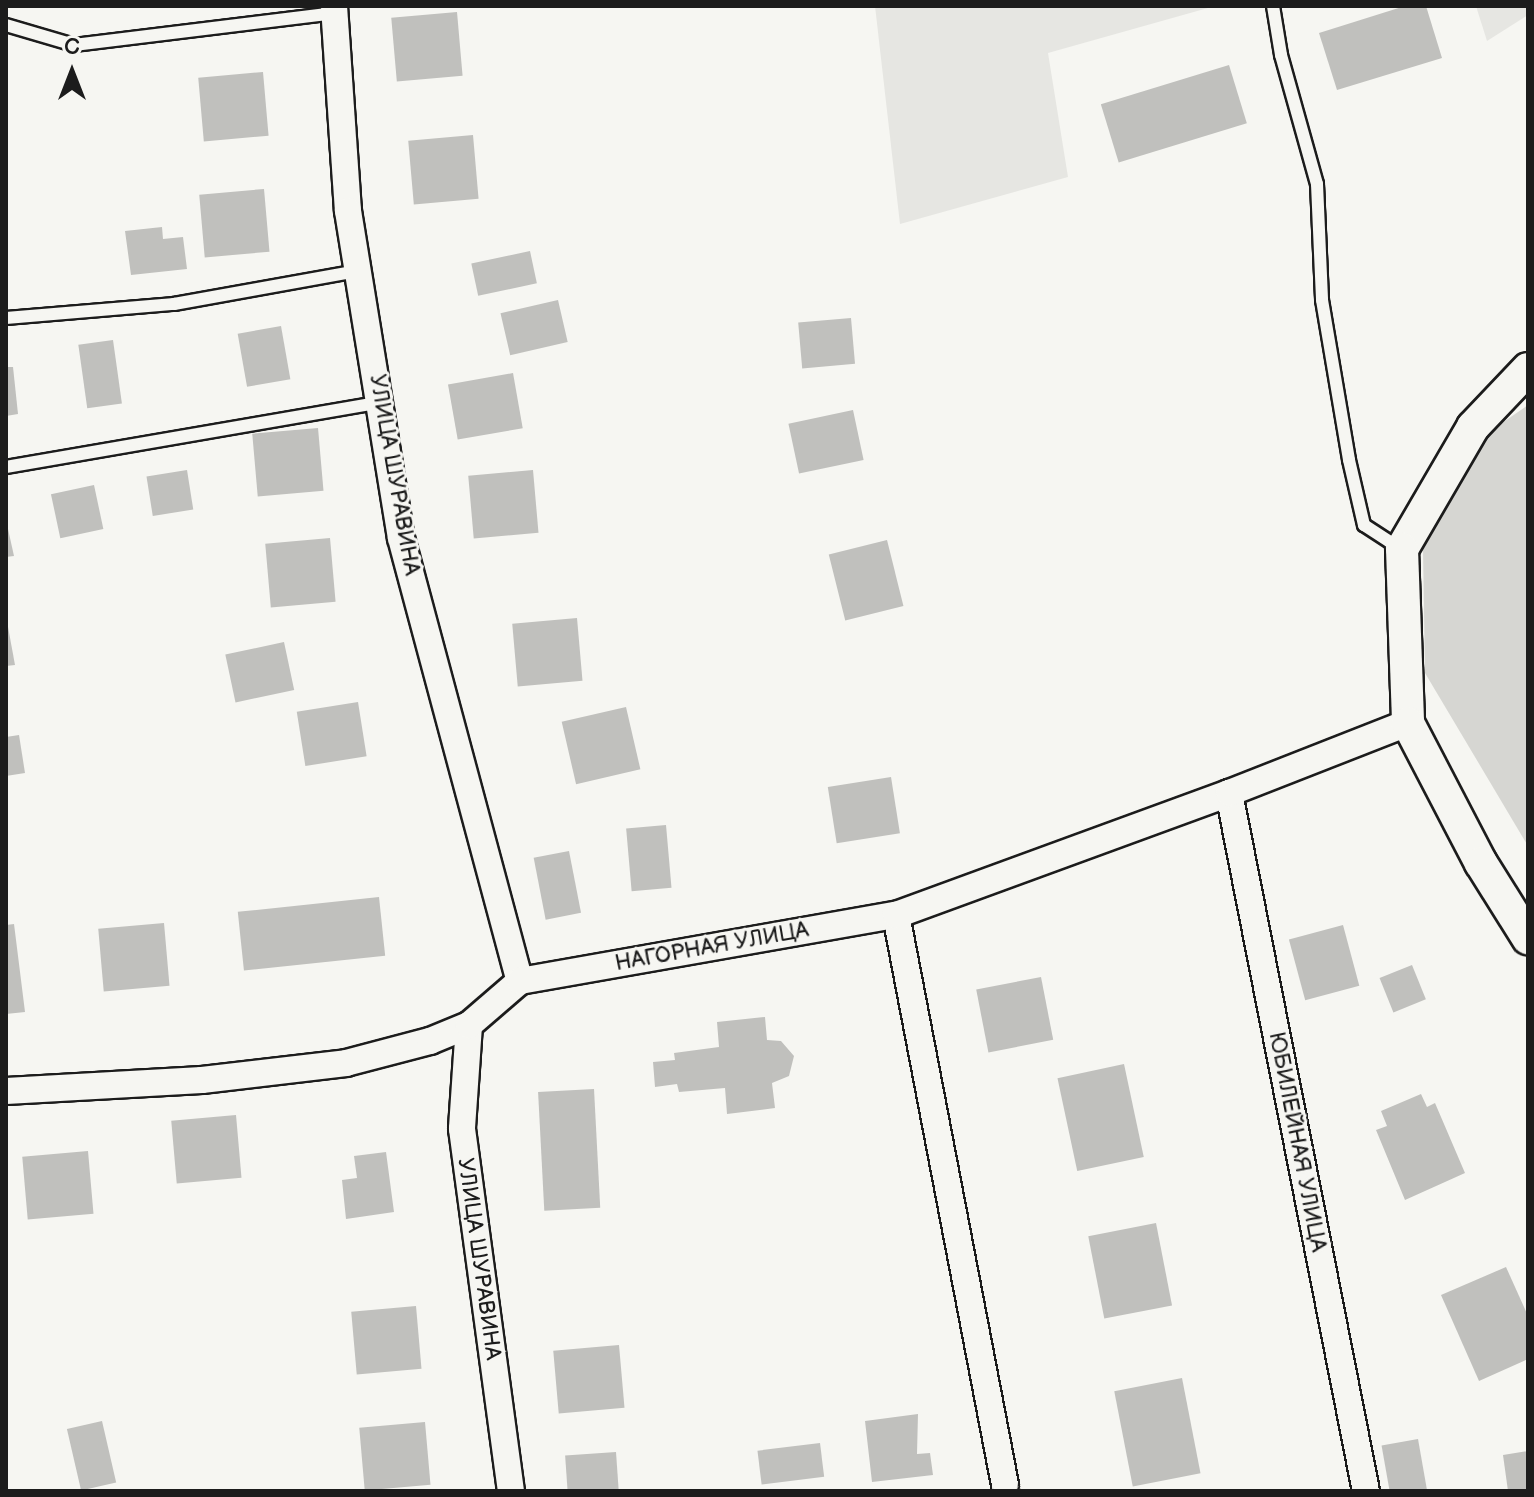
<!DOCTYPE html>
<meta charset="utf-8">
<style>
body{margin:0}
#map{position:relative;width:1534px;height:1497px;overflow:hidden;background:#f6f6f2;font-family:"Balsamiq Sans",sans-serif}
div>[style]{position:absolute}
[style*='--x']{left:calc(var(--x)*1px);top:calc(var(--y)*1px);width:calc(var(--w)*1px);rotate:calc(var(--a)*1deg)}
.built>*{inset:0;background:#e6e6e2}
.green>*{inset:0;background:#d6d6d2}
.building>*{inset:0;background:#c0c0bd;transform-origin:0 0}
.roads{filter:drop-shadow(2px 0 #1c1c1c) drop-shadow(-2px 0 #1c1c1c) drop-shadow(0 2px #1c1c1c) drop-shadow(0 -2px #1c1c1c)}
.service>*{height:12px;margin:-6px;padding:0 6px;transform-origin:6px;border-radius:6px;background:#f6f6f2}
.minor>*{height:26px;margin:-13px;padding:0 13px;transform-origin:13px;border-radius:13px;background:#f6f6f2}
.tertiary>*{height:32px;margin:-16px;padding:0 16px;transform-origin:16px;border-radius:16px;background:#f6f6f2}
span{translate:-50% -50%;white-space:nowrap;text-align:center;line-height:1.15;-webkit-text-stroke:6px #f6f6f2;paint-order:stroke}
.street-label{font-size:22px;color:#1c1c1c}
.frame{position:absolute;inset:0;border:8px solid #1c1c1c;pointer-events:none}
.north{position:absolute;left:32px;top:32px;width:80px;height:80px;-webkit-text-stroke:6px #f6f6f2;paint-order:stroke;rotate:0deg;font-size:22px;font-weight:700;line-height:32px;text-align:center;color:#1c1c1c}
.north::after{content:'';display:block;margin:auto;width:28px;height:36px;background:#1c1c1c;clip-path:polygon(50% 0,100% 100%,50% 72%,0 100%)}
</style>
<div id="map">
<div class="built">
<i style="clip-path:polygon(875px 6px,1215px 6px,1048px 53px,1068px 177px,900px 224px)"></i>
<i style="clip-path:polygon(1476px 6px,1528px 6px,1528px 15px,1487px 41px)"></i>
</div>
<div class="green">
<i style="clip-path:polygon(1528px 405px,1528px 846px,1425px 673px,1423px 550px,1486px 434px)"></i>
</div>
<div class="building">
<i style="clip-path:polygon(1405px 6px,1426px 6px,1442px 58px,1337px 90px,1319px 33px)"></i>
<i style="left:457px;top:12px;width:64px;height:66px;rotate:85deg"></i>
<i style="left:1229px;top:65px;width:61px;height:134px;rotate:73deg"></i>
<i style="left:263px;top:72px;width:64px;height:65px;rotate:85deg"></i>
<i style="left:473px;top:135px;width:64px;height:65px;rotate:85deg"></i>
<i style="left:264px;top:189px;width:63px;height:65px;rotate:85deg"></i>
<i style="clip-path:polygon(162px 227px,163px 239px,183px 237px,187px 269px,131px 275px,125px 231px)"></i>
<i style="left:530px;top:251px;width:33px;height:60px;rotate:78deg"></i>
<i style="left:558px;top:300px;width:43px;height:59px;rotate:77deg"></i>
<i style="left:851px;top:318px;width:46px;height:53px;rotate:85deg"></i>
<i style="left:281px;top:326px;width:54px;height:44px;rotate:80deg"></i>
<i style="left:113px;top:340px;width:64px;height:35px;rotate:82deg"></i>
<i style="clip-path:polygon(6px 367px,13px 367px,18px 414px,6px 416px)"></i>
<i style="left:513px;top:373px;width:56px;height:66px;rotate:80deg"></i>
<i style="left:853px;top:410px;width:51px;height:66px;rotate:78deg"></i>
<i style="left:318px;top:428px;width:63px;height:66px;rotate:85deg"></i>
<i style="left:187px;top:470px;width:40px;height:41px;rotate:81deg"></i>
<i style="left:533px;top:470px;width:63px;height:65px;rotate:85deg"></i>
<i style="left:94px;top:485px;width:45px;height:44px;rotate:78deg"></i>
<i style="clip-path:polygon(6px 520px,14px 556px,6px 557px)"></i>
<i style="left:330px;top:538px;width:64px;height:65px;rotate:85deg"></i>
<i style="left:887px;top:540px;width:68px;height:60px;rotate:76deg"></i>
<i style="clip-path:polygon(6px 616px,15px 665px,6px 666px)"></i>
<i style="left:577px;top:618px;width:63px;height:65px;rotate:85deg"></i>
<i style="left:284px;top:642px;width:49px;height:60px;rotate:78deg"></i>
<i style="left:358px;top:702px;width:55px;height:62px;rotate:81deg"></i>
<i style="left:626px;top:707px;width:64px;height:66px;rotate:77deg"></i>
<i style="clip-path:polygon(19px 735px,25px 773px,6px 776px,6px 737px)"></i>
<i style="left:891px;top:777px;width:57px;height:64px;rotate:81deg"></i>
<i style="left:666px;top:825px;width:63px;height:40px;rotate:85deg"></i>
<i style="left:569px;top:851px;width:63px;height:36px;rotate:79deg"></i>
<i style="left:379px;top:897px;width:59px;height:142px;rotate:84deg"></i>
<i style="left:164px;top:923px;width:63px;height:66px;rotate:85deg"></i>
<i style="clip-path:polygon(14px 924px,25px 1012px,6px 1014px,6px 925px)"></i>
<i style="left:1343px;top:925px;width:63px;height:56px;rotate:75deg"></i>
<i style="left:1412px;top:965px;width:37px;height:35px;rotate:68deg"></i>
<i style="left:1041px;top:977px;width:64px;height:66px;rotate:79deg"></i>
<i style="clip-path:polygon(765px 1017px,767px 1040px,781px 1041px,794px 1056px,789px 1076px,772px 1083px,775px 1108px,727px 1114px,725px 1088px,679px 1092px,677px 1084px,655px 1087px,653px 1062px,675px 1060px,674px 1053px,719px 1047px,717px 1022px)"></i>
<i style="left:1124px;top:1064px;width:95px;height:68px;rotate:78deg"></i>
<i style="left:594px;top:1089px;width:119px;height:56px;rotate:87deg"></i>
<i style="clip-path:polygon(1421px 1094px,1427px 1107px,1435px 1103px,1465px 1173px,1405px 1200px,1376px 1130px,1387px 1126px,1381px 1111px)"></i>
<i style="left:236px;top:1115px;width:63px;height:65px;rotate:85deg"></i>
<i style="left:88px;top:1151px;width:63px;height:66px;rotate:85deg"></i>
<i style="clip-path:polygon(386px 1152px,394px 1212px,346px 1219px,342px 1180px,357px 1178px,354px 1156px)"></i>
<i style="left:1156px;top:1223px;width:84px;height:69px;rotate:79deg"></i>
<i style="clip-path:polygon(1506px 1267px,1528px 1316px,1528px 1359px,1479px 1381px,1441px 1295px)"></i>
<i style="left:416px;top:1306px;width:63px;height:65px;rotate:85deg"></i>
<i style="left:619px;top:1345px;width:63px;height:66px;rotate:85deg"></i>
<i style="left:1182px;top:1378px;width:97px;height:69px;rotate:79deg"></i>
<i style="clip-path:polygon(918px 1414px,917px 1454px,930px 1453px,933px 1475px,872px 1482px,865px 1421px)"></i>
<i style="left:102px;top:1421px;width:63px;height:36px;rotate:77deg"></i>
<i style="left:425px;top:1422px;width:63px;height:66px;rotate:85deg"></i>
<i style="left:1418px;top:1439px;width:53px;height:37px;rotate:80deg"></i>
<i style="left:820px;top:1443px;width:34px;height:63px;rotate:83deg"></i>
<i style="clip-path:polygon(1528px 1451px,1528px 1491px,1508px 1491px,1503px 1455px)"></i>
<i style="left:616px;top:1452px;width:39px;height:51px;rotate:86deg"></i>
</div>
<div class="roads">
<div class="service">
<i style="--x:1273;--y:6;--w:50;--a:80.7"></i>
<i style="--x:1281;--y:55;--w:134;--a:74.4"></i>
<i style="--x:1317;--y:184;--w:116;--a:87.5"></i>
<i style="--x:1322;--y:300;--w:162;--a:80.4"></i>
<i style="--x:1349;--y:460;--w:67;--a:77"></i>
<i style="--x:1364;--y:525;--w:44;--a:33"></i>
<i style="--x:6;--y:25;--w:71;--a:16.4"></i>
<i style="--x:74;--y:45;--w:263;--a:-7"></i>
<i style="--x:6;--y:318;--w:169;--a:-4.8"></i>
<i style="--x:174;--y:304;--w:187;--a:-10.2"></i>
<i style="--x:6;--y:467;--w:381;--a:-9.8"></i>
</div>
<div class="minor">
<i style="--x:334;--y:6;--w:205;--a:86.1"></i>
<i style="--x:348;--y:211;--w:331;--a:80.8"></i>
<i style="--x:401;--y:538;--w:459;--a:75"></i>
<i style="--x:1229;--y:793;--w:711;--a:78.9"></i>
<i style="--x:896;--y:915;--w:580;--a:79.17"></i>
<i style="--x:469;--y:1025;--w:104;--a:93.9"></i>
<i style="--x:462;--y:1129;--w:365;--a:82.3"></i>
<i style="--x:6;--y:1091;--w:196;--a:-3.2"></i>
<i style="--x:202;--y:1080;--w:145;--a:-6.7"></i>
<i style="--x:346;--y:1063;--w:87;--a:-14.7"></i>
<i style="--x:430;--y:1041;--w:42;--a:-22.3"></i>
<i style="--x:469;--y:1025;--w:67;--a:-40.8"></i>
<i style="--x:520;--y:981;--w:382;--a:-10"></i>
<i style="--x:896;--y:915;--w:355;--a:-20.1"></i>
<i style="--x:1229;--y:793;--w:192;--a:-21.4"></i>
</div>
<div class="tertiary">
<i style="--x:1528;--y:369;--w:80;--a:133.5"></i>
<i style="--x:1473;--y:427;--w:141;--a:120.2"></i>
<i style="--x:1402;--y:549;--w:174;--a:88"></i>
<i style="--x:1408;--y:723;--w:158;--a:62.5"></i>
<i style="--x:1481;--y:863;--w:89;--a:57.9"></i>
</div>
</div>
<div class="street-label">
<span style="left:394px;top:475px;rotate:80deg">УЛИЦА ШУРАВИНА</span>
<span style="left:712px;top:947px;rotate:-10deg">НАГОРНАЯ УЛИЦА</span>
<span style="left:1297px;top:1142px;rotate:79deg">ЮБИЛЕЙНАЯ УЛИЦА</span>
<span style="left:479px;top:1259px;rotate:82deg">УЛИЦА ШУРАВИНА</span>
</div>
<div class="frame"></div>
<div class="north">С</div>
</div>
